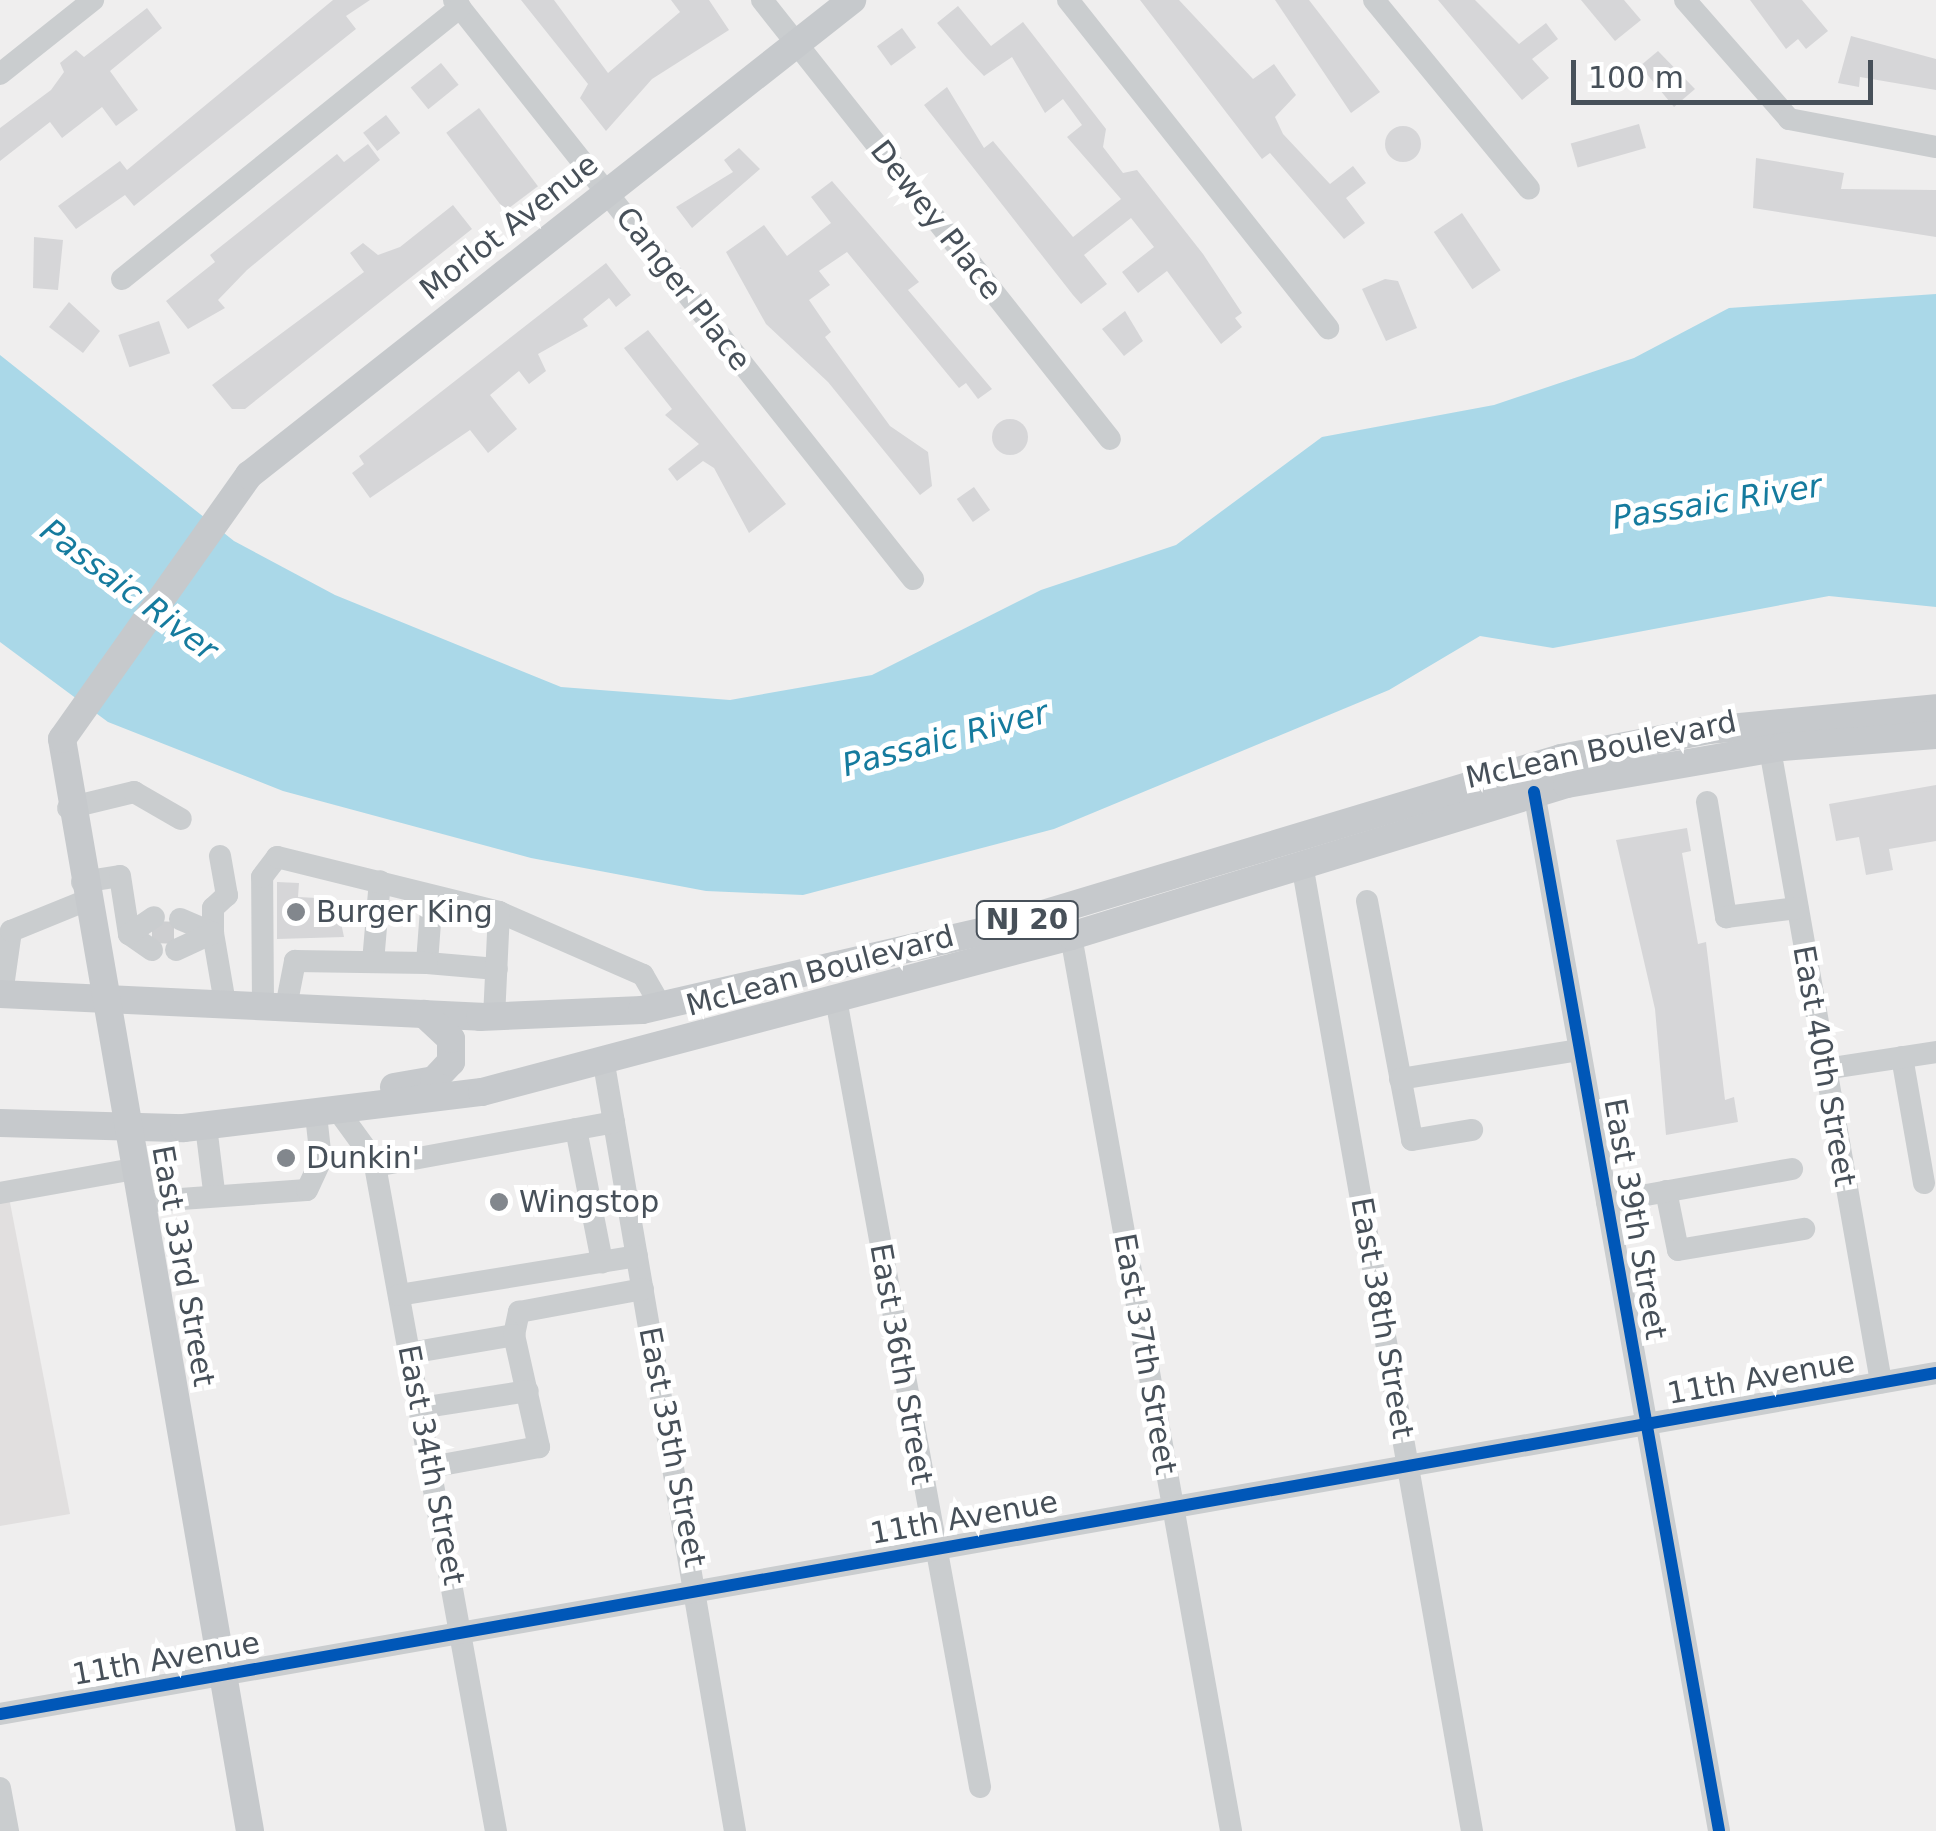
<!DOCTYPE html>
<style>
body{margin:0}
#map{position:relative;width:1936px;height:1831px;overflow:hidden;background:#efeeee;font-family:"DejaVu Sans",sans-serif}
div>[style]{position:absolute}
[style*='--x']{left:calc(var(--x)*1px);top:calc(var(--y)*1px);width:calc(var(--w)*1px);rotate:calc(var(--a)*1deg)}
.education>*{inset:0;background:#e1dfdf}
.water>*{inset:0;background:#aad8e8}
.building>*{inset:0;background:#d6d6d8;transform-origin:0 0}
.round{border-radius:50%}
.minor-tunnel>*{height:22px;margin-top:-11px;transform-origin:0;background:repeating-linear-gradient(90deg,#cdced0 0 22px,transparent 0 33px)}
.minor>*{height:22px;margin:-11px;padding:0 11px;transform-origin:11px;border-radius:11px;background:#cacdcf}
.major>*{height:28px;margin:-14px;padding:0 14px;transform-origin:14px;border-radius:14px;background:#c6c9cc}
.cycleway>*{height:12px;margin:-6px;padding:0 6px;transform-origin:6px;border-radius:6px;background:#0057b8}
.dots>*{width:28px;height:28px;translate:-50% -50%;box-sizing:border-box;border:5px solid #fff;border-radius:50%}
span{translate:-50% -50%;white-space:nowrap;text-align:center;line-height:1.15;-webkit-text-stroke:10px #fff;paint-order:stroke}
.shield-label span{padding:2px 8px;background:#fff;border:2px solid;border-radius:8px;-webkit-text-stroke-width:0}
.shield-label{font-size:28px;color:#475059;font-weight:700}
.street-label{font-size:30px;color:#475059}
.poi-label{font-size:30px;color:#475059}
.left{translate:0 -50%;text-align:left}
.water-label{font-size:32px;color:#157b9e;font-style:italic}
.scale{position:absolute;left:1571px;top:60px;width:302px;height:45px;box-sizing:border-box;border:5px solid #475059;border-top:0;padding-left:12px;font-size:30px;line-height:35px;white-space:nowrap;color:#475059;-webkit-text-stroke:8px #fff;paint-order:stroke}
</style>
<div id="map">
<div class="education">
<i style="clip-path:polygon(7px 1187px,70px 1514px,0 1526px,0 1188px)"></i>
</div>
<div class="water">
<i style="clip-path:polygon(1936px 294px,1936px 607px,1829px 596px,1553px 648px,1480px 636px,1389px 690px,1054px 829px,803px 895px,706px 891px,531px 858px,283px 791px,108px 722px,0 642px,0 355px,234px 541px,335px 595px,561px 687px,730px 700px,872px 675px,1041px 590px,1176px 545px,1322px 437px,1494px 405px,1634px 358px,1729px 308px)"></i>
</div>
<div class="building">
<i style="clip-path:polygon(333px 0,370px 0,346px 16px,356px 29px,134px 206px,125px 195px,76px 229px,58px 206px,120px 161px,127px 170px)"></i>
<i style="clip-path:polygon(521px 0,554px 0,608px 73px,680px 12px,671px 0,709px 0,729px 30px,652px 79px,606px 131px,580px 98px,588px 84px)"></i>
<i style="clip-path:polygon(1140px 0,1179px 0,1253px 79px,1274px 64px,1296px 95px,1275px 117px,1283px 134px,1330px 184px,1353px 166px,1366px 183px,1346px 198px,1365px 223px,1344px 239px,1270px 153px,1262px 159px)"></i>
<i style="clip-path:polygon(1275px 0,1309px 0,1380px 92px,1351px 113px)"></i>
<i style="clip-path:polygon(1438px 0,1475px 0,1519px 44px,1546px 23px,1558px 39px,1532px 59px,1549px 78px,1522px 100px)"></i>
<i style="clip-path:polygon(1581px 0,1624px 0,1641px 20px,1615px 41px)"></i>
<i style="clip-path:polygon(1750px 0,1802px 0,1828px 31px,1806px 49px,1798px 39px,1786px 49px)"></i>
<i style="clip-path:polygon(958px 6px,991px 46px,1023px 22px,1106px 129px,1103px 147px,1123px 173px,1137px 170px,1203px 254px,1242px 313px,1235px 318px,1242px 327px,1221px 344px,1167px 271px,1138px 293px,1122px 272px,1154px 247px,1131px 218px,1084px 255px,1107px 284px,1081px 304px,1073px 295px,924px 105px,947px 87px,984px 148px,993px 141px,1073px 237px,1121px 199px,1067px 137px,1082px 125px,1063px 99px,1045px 113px,1012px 57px,984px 76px,966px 57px,937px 23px)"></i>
<i style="clip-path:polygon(147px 8px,162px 28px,110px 71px,138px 110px,116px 126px,102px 107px,62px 138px,50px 122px,0 161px,0 128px,51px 90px,64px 72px,60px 63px,76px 50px,84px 57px)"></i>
<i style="left:902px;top:28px;width:24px;height:31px;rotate:54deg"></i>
<i style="clip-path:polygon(1851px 36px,1936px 59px,1936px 90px,1860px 77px,1859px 87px,1838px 83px)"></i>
<i style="clip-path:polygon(1658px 51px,1695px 89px,1674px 107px,1640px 66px)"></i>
<i style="left:441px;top:63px;width:28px;height:39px;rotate:51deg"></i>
<i style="left:479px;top:108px;width:98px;height:41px;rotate:53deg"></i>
<i style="left:386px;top:115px;width:23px;height:29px;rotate:52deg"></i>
<i style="left:1639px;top:124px;width:25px;height:71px;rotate:74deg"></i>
<i class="round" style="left:1385px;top:126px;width:36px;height:36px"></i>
<i style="clip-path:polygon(368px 144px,380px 160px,247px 270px,218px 300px,225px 308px,188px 329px,166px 301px,215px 262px,210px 255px,337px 154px,344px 162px)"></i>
<i style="clip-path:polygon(739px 148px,760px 169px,692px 228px,676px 207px,733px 172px,724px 160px)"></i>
<i style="clip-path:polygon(1756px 158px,1844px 173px,1841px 189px,1936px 190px,1936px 237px,1753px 208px)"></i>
<i style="clip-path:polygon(832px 181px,919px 282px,908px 290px,992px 389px,978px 399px,966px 383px,959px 388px,847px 252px,819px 271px,830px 285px,809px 300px,831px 332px,825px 337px,890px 426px,928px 452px,932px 486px,920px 495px,828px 382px,766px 324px,726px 252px,764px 225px,787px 256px,831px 223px,811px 197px)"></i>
<i style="clip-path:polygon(453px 205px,472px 229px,245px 409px,232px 409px,212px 385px,364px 272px,350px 253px,363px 243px,378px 255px,400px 247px)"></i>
<i style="left:1462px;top:213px;width:69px;height:34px;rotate:56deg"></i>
<i style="clip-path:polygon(34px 237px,63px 240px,58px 290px,33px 288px)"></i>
<i style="clip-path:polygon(606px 263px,631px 295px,616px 307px,609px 298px,583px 319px,588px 326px,538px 354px,546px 371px,529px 384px,519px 371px,490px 395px,517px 429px,488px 453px,470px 430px,370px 498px,352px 473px,364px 464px,359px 456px)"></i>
<i style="clip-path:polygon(1385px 279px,1398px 281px,1417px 328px,1386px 341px,1362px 289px)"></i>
<i style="clip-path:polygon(69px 302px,100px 331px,83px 353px,49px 327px)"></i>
<i style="clip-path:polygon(1125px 311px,1143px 341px,1124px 356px,1102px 329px)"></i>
<i style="left:159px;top:321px;width:34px;height:43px;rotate:71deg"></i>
<i style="clip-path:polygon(648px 330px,786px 504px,749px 533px,714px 468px,703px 461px,677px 481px,668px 469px,699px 444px,665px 415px,672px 409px,624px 348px)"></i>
<i class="round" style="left:992px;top:419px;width:36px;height:36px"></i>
<i style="left:974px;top:487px;width:28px;height:21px;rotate:55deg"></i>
<i style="clip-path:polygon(1936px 785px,1936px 841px,1889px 849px,1893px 870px,1866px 875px,1859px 837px,1836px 841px,1829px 804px)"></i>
<i style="clip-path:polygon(1687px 828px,1691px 851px,1682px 853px,1698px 944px,1706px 942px,1725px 1100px,1734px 1097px,1738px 1122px,1666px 1135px,1655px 1009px,1616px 840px)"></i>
<i style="clip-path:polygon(277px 882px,299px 883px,298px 897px,336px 899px,344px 937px,277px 939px)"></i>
</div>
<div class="minor-tunnel">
<i style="--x:152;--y:932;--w:28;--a:2"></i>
</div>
<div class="minor">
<i style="--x:454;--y:0;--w:739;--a:51.59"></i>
<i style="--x:762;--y:0;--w:560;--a:51.6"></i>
<i style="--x:1068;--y:0;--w:419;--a:51.6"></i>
<i style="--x:1374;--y:0;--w:244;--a:50.6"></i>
<i style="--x:1685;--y:0;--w:158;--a:48.8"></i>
<i style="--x:1789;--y:119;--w:150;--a:10.8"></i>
<i style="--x:0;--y:74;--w:119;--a:-38.5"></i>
<i style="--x:122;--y:279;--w:434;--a:-38.8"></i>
<i style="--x:1770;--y:749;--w:643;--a:80.05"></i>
<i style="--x:1534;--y:792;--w:1055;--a:79.9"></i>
<i style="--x:1707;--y:802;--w:117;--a:80.6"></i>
<i style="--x:1726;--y:917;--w:72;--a:-7.2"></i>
<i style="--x:68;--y:808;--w:68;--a:-13.6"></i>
<i style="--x:134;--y:792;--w:54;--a:29.9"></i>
<i style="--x:220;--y:856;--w:40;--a:80"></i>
<i style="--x:227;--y:895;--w:19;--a:137"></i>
<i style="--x:213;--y:908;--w:25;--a:90"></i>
<i style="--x:213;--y:933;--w:71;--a:80.3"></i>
<i style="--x:1302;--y:864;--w:982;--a:80.03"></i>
<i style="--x:82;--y:882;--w:38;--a:-9"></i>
<i style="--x:120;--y:876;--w:59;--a:81.2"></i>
<i style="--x:129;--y:934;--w:28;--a:35"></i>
<i style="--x:432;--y:896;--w:67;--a:94.3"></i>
<i style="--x:427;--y:963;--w:70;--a:4.9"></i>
<i style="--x:1367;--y:901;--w:243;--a:79.3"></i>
<i style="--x:1412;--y:1140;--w:61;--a:-9.5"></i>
<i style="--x:499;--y:912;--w:157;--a:23.6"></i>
<i style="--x:643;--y:975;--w:36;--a:60"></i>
<i style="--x:180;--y:919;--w:36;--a:23"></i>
<i style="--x:129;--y:934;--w:30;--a:-34"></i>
<i style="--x:1071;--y:936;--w:909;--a:79.86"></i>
<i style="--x:176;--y:950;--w:41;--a:-24.7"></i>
<i style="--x:373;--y:962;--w:81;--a:-85.1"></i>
<i style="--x:2;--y:994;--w:64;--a:-81.9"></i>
<i style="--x:11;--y:931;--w:80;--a:-22.1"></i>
<i style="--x:836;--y:999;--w:801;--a:79.64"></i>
<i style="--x:263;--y:1005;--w:128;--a:-90.4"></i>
<i style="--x:262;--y:877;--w:25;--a:-53"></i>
<i style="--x:277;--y:857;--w:229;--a:13.9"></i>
<i style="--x:499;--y:912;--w:106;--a:92.7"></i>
<i style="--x:286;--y:1007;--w:47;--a:-78.9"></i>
<i style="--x:295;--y:961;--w:132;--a:0.9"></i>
<i style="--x:1902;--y:1057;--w:128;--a:80.1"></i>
<i style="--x:604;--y:1064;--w:778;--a:80.31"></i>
<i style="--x:1825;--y:1069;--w:112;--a:-8.7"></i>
<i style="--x:1400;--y:1079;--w:182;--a:-9.2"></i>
<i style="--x:339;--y:1112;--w:59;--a:53.9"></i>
<i style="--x:374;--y:1160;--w:682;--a:79.7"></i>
<i style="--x:206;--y:1126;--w:65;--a:83"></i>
<i style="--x:576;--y:1129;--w:136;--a:78.9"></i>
<i style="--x:375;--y:1166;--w:243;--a:-10.4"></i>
<i style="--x:1666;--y:1191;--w:60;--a:78.5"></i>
<i style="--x:1678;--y:1250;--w:128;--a:-9.5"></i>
<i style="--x:0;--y:1193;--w:135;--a:-10.2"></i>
<i style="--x:139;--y:1202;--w:168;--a:-4.1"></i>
<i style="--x:307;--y:1190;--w:33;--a:-65"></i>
<i style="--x:321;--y:1160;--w:45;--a:-96.3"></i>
<i style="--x:1607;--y:1202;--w:188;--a:-10.1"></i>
<i style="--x:399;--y:1295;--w:241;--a:-9.3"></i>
<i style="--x:514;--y:1335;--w:24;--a:-78"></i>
<i style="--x:519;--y:1312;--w:126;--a:-10.5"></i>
<i style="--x:410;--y:1353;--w:106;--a:-9.8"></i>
<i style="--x:514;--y:1335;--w:115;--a:77.4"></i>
<i style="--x:539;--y:1447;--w:110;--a:169.5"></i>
<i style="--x:420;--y:1408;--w:109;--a:-8.9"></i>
<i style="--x:0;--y:1714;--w:1966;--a:-9.99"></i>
<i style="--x:0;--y:1788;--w:44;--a:79.5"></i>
</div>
<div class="major">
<i style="--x:0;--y:994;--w:481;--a:2.7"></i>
<i style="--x:480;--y:1017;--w:162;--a:-2.5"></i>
<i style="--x:642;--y:1010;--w:360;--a:-13"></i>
<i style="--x:993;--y:929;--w:593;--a:-16.75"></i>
<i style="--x:1561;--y:758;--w:151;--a:-10.7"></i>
<i style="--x:1709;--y:730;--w:228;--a:-5.5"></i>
<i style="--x:394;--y:1087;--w:41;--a:-9.9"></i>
<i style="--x:434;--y:1080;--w:25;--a:-47"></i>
<i style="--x:451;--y:1062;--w:23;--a:-90"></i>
<i style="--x:451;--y:1039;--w:37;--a:-137"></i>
<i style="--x:0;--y:1123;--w:184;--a:1.6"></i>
<i style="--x:184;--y:1128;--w:300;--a:-6.9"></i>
<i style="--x:482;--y:1092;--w:609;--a:-14.83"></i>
<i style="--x:1071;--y:936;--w:519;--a:-17.04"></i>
<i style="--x:1567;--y:784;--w:218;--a:-9.8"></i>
<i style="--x:1782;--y:747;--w:154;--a:-4.5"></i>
<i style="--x:250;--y:1831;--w:1108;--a:-99.77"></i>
<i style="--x:62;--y:739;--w:324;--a:-54.7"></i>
<i style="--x:249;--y:475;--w:768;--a:-38.23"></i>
</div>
<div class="cycleway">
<i style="--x:1534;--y:792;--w:1055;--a:79.9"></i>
<i style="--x:0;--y:1714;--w:1966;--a:-9.99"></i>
</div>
<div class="dots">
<i style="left:296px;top:912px;background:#82878d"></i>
<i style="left:286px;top:1158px;background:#82878d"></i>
<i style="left:499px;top:1202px;background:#82878d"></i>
</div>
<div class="shield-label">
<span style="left:1027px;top:920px">NJ 20</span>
</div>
<div class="street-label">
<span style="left:936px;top:220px;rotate:52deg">Dewey Place</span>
<span style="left:509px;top:227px;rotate:-38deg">Morlot Avenue</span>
<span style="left:683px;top:289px;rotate:52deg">Canger Place</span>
<span style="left:1601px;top:750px;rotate:-12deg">McLean Boulevard</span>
<span style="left:820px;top:971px;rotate:-15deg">McLean Boulevard</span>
<span style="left:1824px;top:1066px;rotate:80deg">East 40th Street</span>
<span style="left:1635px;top:1219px;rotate:80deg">East 39th Street</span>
<span style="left:183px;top:1266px;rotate:80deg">East 33rd Street</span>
<span style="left:1382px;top:1318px;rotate:80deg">East 38th Street</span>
<span style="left:1145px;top:1354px;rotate:80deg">East 37th Street</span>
<span style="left:901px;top:1364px;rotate:80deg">East 36th Street</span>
<span style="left:1761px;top:1378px;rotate:-10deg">11th Avenue</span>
<span style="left:672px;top:1447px;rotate:79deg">East 35th Street</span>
<span style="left:431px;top:1465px;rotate:79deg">East 34th Street</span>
<span style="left:964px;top:1518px;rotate:-10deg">11th Avenue</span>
<span style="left:166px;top:1659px;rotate:-10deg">11th Avenue</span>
</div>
<div class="poi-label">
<span class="left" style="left:316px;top:912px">Burger King</span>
<span class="left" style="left:306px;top:1158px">Dunkin'</span>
<span class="left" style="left:519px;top:1202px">Wingstop</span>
</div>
<div class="water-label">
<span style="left:1717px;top:502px;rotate:-9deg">Passaic River</span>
<span style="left:129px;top:590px;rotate:37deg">Passaic River</span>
<span style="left:945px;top:739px;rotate:-15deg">Passaic River</span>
</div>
<div class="scale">100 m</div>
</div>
